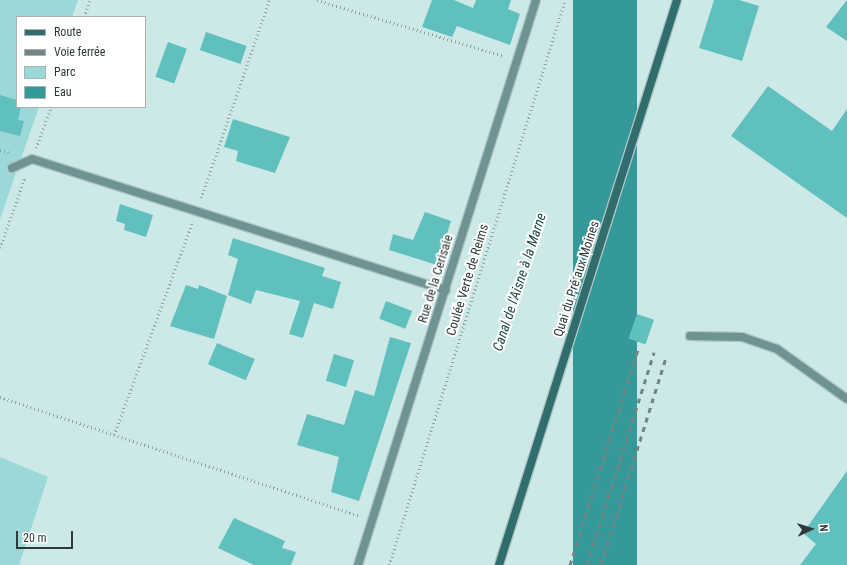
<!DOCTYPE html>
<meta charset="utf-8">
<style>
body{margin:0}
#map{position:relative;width:847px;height:565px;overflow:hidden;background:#cce9e8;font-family:"Roboto Condensed",sans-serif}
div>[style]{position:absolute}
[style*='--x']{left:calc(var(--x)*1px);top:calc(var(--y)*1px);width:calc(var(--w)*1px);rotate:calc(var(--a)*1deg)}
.green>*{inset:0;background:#9cd8d7}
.water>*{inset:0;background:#349998;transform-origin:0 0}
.building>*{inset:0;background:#5fc0be;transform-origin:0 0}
.path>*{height:2.5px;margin-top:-1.25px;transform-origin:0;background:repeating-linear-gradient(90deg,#8da3a2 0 1px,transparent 0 4px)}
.roads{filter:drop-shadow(1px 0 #acc6c5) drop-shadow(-1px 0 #acc6c5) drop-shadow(0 1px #acc6c5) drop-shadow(0 -1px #acc6c5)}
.lane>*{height:8px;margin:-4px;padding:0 4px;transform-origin:4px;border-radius:4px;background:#6e9392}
.street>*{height:8px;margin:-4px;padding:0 4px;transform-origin:4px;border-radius:4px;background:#6e9392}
.secondary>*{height:8px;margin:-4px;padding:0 4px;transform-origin:4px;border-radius:4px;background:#316d6c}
.rail>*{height:3px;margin-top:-1.5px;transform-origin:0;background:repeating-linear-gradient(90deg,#728584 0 5px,transparent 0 10px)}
span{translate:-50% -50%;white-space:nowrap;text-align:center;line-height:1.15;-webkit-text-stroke:4px #fff;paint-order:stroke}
.street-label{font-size:13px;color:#2e3939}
.water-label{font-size:14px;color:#1b4746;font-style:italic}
.legend{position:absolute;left:16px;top:16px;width:130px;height:92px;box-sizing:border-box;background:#fff;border:1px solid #abb0b0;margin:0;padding:5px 7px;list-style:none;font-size:12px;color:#2e3939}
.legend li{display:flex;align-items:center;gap:8px;height:20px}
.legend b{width:20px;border:1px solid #abb0b0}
.north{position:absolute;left:791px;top:509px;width:40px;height:40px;-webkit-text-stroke:3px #fff;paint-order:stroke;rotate:86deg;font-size:11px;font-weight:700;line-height:16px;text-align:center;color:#2e3939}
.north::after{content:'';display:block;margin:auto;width:14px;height:18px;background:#2e3939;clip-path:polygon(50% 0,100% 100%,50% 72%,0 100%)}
.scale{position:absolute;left:16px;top:531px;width:57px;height:18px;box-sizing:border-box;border:2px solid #2e3939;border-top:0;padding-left:5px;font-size:12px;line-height:14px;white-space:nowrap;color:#2e3939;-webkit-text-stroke:3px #fff;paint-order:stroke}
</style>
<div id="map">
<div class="green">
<i style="clip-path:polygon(0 0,78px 0,72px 17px,17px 17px,17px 107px,39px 107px,0 219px)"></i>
<i style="clip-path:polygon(0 457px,48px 477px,19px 565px,0 565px)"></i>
</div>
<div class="water">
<i style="left:573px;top:0;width:64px;height:592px"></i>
</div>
<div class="building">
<i style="clip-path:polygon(432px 0,454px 0,473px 8px,476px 0,511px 0,508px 9px,520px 14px,510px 45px,457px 26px,452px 37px,422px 27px)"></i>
<i style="clip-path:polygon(714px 0,739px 0,759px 6px,742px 61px,699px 48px)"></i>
<i style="clip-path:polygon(847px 0,847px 41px,826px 27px)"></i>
<i style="left:206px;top:32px;width:43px;height:19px;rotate:19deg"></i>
<i style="left:168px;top:42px;width:20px;height:37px;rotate:20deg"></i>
<i style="clip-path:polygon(768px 86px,832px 131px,847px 109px,847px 218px,731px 136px)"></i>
<i style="clip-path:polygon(0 95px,17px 100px,17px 107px,21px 107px,18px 120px,24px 121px,20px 136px,0 131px)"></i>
<i style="clip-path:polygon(233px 119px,290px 137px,275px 173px,236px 161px,238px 151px,224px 147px)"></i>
<i style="clip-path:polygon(120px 204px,153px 215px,146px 237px,124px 230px,125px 224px,116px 221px)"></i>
<i style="clip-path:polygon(425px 212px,451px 221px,437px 265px,389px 250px,393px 234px,413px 240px)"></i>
<i style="clip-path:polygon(233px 238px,325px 268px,322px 276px,341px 282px,333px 309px,314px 303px,303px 338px,289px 334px,300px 301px,256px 290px,251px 304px,228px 295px,238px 259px,228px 255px)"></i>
<i style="clip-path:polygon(186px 285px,198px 289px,199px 285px,227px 296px,214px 339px,170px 326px)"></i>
<i style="left:386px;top:301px;width:28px;height:19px;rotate:21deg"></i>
<i style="left:637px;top:314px;width:18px;height:26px;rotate:19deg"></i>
<i style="clip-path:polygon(390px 337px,411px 343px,359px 501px,331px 492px,339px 457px,297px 445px,307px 414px,344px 425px,355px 390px,374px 396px)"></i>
<i style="left:217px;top:343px;width:41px;height:23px;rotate:23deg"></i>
<i style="left:334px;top:354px;width:21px;height:28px;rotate:17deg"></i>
<i style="clip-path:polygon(847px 471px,847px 565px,800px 565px,816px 544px,803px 533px)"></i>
<i style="clip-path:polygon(234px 518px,285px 541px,282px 548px,296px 552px,291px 565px,254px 565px,218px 548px)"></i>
</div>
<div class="path">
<i style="--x:317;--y:0;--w:195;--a:16.7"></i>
<i style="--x:84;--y:17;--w:18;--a:-71"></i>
<i style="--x:36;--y:148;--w:44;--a:-69.9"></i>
<i style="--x:0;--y:150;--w:11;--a:15"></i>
<i style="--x:201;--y:198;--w:209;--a:-71"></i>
<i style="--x:0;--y:248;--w:75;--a:-70.6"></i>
<i style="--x:0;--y:397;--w:379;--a:18.3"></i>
<i style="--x:114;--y:435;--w:226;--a:-69.8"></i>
<i style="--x:389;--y:565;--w:592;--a:-72.7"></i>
</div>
<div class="roads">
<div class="lane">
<i style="--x:12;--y:168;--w:22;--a:-24"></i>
<i style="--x:690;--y:336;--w:52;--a:1.1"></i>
<i style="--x:742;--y:337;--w:37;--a:19"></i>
<i style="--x:777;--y:349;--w:86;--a:35.5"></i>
</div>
<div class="street">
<i style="--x:32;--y:159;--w:434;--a:17.6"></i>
<i style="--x:358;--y:565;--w:592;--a:-72.51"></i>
</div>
<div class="secondary">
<i style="--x:499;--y:565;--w:592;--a:-72.51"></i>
</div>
</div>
<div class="rail">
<i style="--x:570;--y:565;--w:226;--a:-72.5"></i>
<i style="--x:587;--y:565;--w:223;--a:-72.5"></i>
<i style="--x:601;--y:565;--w:220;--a:-72.6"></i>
</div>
<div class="street-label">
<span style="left:436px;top:279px;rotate:-73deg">Rue de la Cerisaie</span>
<span style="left:577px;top:279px;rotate:-72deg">Quai du Pré aux Moines</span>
<span style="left:468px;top:280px;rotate:-73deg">Coulée Verte de Reims</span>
</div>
<div class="water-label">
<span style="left:519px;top:282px;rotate:-72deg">Canal de l'Aisne à la Marne</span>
</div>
<ul class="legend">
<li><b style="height:5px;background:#316d6c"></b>Route</li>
<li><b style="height:5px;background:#728584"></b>Voie ferrée</li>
<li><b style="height:11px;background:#9cd8d7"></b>Parc</li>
<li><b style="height:11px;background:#349998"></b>Eau</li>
</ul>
<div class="north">N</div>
<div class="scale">20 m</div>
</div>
